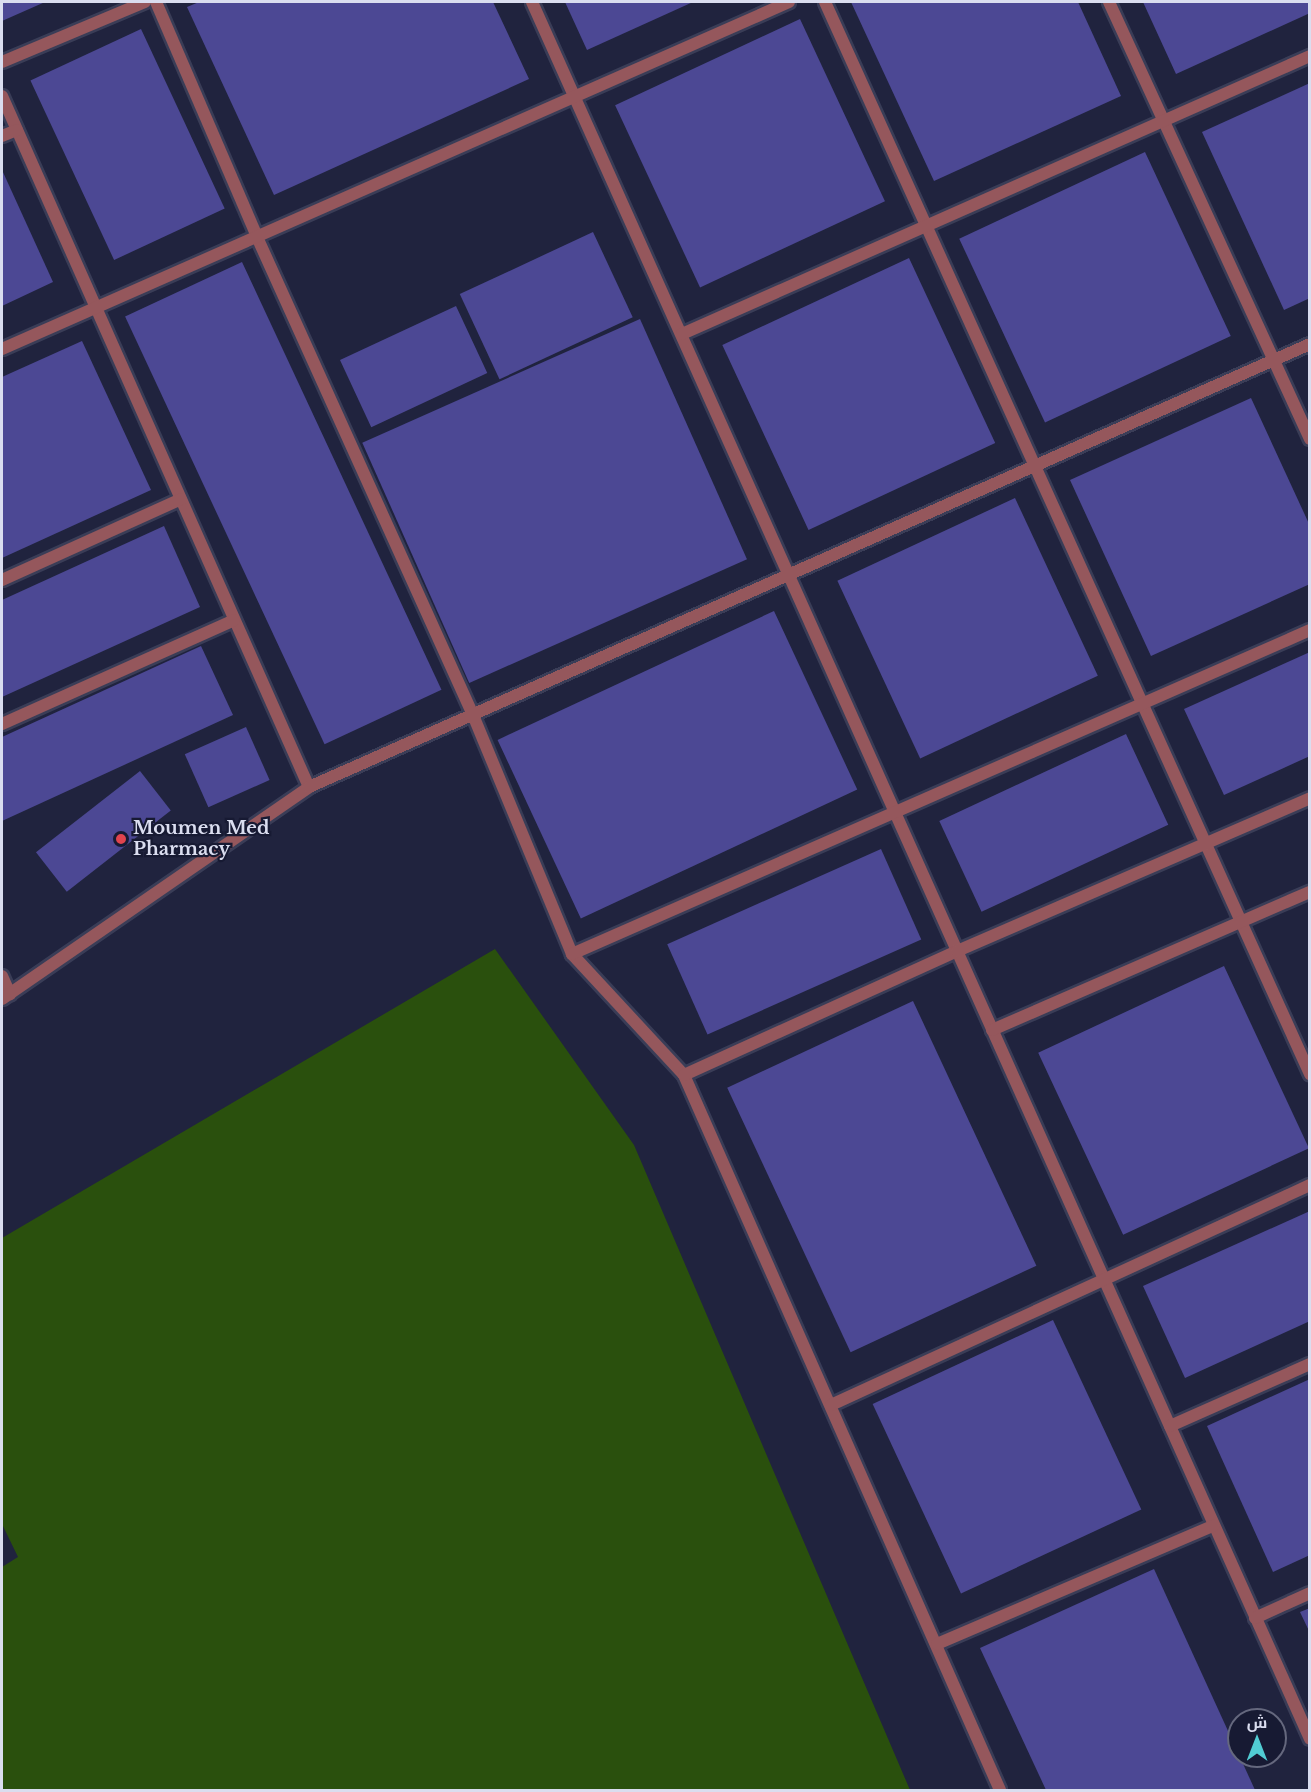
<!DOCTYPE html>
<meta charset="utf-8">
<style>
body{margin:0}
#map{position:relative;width:1311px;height:1792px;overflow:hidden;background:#20233e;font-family:"Libre Baskerville",Cairo,serif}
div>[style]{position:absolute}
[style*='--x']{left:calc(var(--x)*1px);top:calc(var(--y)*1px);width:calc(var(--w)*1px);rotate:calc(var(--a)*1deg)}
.green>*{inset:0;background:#2a500d}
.building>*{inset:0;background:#4c4894;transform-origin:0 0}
.roads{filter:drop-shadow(2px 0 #3a3d57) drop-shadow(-2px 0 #3a3d57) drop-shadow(0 2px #3a3d57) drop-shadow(0 -2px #3a3d57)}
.street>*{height:12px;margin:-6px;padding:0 6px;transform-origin:6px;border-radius:6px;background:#95575c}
.dots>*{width:16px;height:16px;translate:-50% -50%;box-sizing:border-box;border:3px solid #171a33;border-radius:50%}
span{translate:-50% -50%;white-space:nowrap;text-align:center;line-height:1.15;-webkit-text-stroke:4.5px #171a33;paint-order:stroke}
.poi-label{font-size:18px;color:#daddef;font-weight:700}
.left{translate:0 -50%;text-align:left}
.frame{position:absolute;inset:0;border:3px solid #daddef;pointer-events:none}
.north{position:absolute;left:1227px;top:1708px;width:60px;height:60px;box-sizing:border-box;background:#171a33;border:2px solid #65687e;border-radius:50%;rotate:0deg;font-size:16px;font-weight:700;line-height:24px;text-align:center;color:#daddef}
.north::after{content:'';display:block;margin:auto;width:21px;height:27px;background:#51ccd3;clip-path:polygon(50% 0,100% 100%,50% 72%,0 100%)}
</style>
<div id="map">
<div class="green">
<i style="clip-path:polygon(495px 949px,634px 1145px,910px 1790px,2px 1790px,2px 1567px,18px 1557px,2px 1524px,2px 1238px)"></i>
</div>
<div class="building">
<i style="clip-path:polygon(2px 2px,45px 2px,2px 21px)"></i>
<i style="clip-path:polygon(199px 2px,493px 2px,529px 79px,274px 195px,187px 7px)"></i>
<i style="clip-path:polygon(565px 2px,693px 2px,587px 50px)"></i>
<i style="clip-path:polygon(851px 2px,1078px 2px,1121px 96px,934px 181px)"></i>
<i style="clip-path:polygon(1143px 2px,1310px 2px,1310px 13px,1176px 74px)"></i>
<i style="left:800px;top:19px;width:201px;height:204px;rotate:65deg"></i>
<i style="left:141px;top:29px;width:198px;height:122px;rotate:65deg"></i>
<i style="clip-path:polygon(1310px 83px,1310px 298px,1284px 310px,1202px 132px)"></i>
<i style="left:1145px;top:152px;width:203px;height:205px;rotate:65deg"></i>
<i style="clip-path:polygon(2px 170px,53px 282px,2px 306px)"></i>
<i style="left:593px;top:232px;width:94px;height:147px;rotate:65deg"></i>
<i style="left:909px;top:258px;width:204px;height:206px;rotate:65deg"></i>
<i style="left:242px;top:262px;width:472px;height:129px;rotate:65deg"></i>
<i style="left:456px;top:306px;width:74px;height:128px;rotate:65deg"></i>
<i style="left:640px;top:319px;width:263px;height:304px;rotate:66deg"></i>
<i style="clip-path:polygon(82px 341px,151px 490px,2px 558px,2px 377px)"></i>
<i style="clip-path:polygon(1251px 398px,1310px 526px,1310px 584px,1151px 656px,1070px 480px)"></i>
<i style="left:1015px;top:498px;width:196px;height:196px;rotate:65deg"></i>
<i style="clip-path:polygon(164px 526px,200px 607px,2px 697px,2px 600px)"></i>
<i style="left:774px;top:611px;width:197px;height:305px;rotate:65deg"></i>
<i style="clip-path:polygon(201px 646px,233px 715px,2px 821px,2px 737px)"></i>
<i style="clip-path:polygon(1310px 652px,1310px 756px,1224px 795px,1184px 709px)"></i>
<i style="left:246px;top:727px;width:58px;height:67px;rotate:66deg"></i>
<i style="left:1126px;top:734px;width:100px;height:206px;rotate:65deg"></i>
<i style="left:140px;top:771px;width:50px;height:132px;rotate:52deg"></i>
<i style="left:881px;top:849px;width:99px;height:234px;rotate:66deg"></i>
<i style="left:1224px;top:966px;width:201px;height:205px;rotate:65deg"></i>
<i style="left:913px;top:1001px;width:292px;height:205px;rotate:65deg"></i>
<i style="clip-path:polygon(1310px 1211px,1310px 1321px,1185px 1378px,1143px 1286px)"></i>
<i style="left:1053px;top:1320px;width:209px;height:199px;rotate:65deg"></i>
<i style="clip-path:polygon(1310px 1379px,1310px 1555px,1273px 1572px,1207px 1426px)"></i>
<i style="clip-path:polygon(1154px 1569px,1255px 1790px,1046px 1790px,980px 1648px)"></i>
<i style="clip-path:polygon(1310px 1608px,1310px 1633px,1300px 1612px)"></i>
</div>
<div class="roads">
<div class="street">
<i style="--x:156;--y:2;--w:256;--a:66.7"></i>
<i style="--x:257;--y:237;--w:525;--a:65.68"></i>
<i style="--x:473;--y:715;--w:259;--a:67.5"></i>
<i style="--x:572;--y:954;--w:165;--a:47.2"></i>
<i style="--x:684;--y:1075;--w:782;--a:66.16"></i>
<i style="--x:532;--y:2;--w:1903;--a:65.87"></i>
<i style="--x:825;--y:2;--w:1177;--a:65.66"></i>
<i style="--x:1109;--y:2;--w:481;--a:65.3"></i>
<i style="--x:2;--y:62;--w:155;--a:-22.8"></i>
<i style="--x:2;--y:96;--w:756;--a:66.05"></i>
<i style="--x:2;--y:136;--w:16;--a:-22"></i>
<i style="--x:682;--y:334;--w:687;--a:-23.88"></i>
<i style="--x:2;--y:349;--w:860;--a:-23.79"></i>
<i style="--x:2;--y:580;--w:196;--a:-24.3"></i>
<i style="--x:2;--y:724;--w:254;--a:-24.1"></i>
<i style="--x:572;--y:954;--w:806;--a:-23.7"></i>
<i style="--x:2;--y:976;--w:20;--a:66"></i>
<i style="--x:2;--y:999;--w:373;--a:-34.6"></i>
<i style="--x:309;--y:787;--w:1095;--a:-23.87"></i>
<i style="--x:992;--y:1030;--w:347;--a:-23.5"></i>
<i style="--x:684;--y:1075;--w:300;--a:-24.4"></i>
<i style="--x:957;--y:951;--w:385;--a:-23.4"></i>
<i style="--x:831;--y:1405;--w:527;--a:-24.67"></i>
<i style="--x:1170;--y:1426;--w:153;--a:-23.9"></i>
<i style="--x:1255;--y:1618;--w:60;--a:-24.4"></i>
<i style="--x:937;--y:1644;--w:301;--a:-23.2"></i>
</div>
</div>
<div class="dots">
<i style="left:121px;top:839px;background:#e0444e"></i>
</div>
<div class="poi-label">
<span class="left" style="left:133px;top:839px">Moumen Med<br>Pharmacy</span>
</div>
<div class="frame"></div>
<div class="north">ش</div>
</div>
